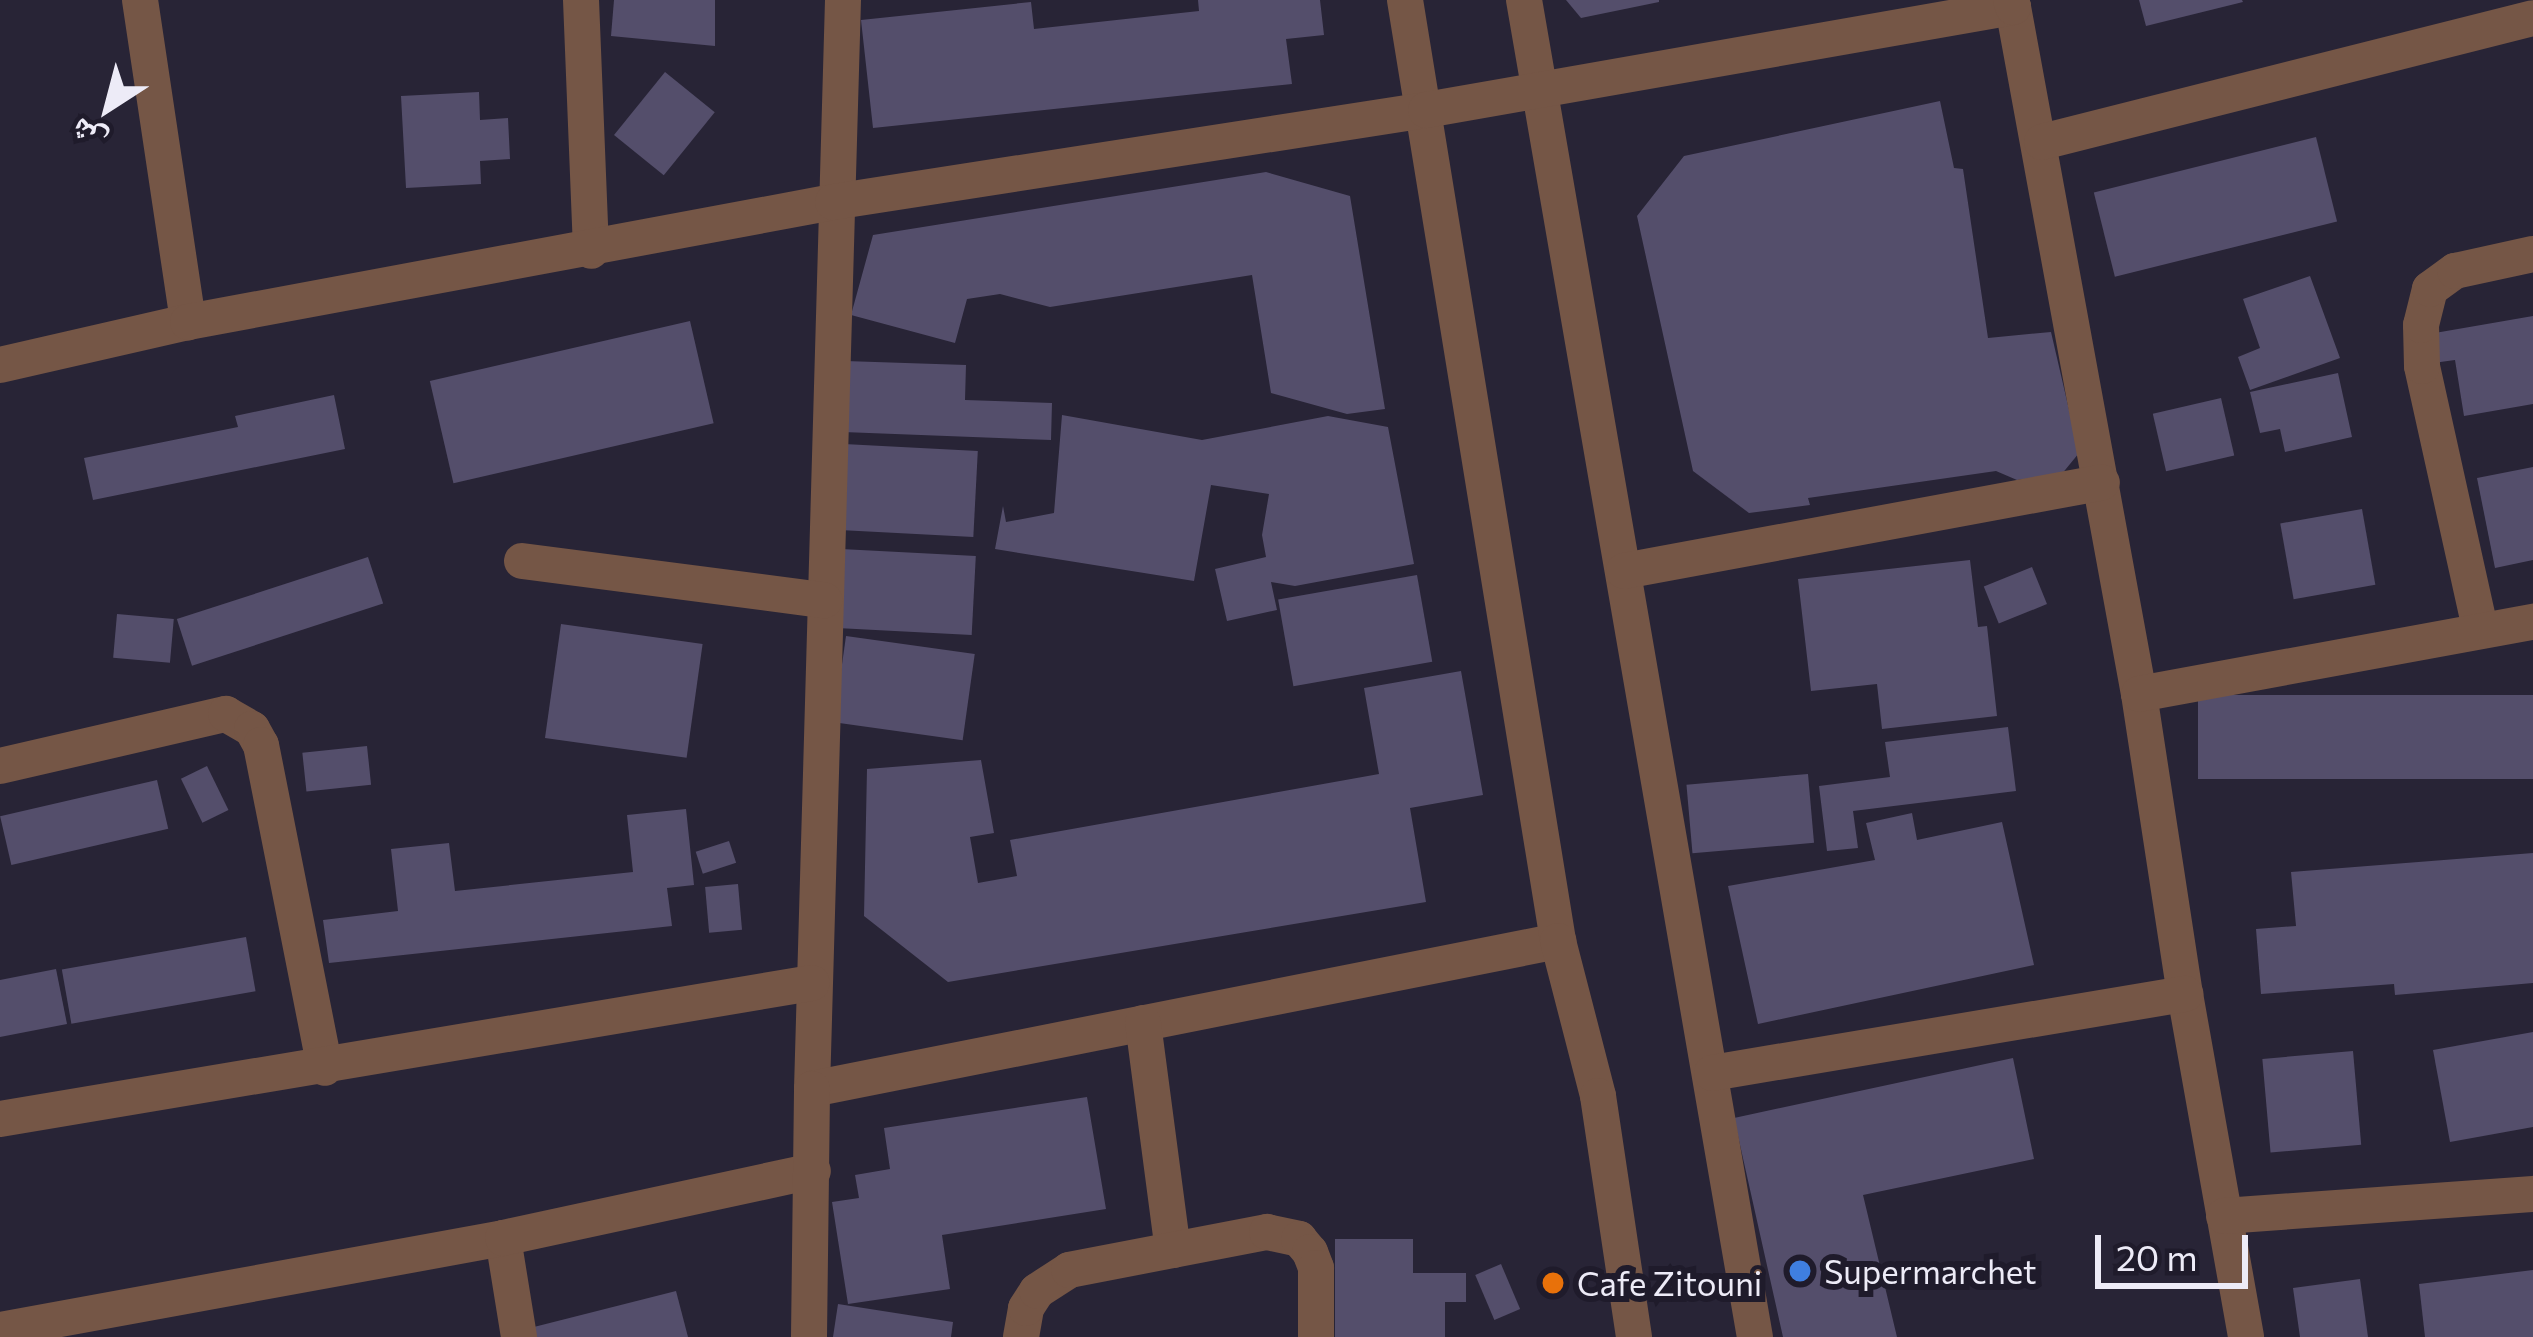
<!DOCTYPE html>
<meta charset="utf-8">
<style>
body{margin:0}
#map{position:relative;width:2533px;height:1337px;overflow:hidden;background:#282436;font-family:Commissioner,"Noto Naskh Arabic",sans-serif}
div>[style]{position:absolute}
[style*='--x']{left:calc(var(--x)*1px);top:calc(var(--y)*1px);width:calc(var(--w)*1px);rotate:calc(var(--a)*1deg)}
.building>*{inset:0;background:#544e6b;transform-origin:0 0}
.minor>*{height:36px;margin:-18px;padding:0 18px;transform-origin:18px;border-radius:18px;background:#755646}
.dots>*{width:33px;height:33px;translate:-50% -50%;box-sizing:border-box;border:6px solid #1f1b2b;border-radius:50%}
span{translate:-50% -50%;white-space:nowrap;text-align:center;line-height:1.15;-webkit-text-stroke:12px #1f1b2b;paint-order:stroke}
.poi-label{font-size:33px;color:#edebf7}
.left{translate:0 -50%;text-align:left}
.north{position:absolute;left:48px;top:48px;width:120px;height:120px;-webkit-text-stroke:9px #1f1b2b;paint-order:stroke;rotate:216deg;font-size:33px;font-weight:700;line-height:48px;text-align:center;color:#edebf7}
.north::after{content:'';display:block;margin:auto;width:42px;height:54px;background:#edebf7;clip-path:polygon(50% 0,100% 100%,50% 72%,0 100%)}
.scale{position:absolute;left:2095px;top:1235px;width:153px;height:54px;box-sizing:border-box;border:6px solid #edebf7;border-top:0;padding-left:15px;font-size:36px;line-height:42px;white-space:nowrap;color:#edebf7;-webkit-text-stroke:9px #1f1b2b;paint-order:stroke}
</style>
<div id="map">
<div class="building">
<i style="clip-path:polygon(614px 0,715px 0,715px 46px,611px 36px)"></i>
<i style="clip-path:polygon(1198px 0,1320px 0,1324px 35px,1286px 39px,1292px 84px,873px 128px,861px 20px,1031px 2px,1034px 29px,1199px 11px)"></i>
<i style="clip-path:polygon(1566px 0,1659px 0,1659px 2px,1581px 18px)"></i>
<i style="clip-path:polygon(2139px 0,2242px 0,2243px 2px,2146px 26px)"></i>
<i style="left:665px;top:72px;width:64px;height:81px;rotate:39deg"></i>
<i style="clip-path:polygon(479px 92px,480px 120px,508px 118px,510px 159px,480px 161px,481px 184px,406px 188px,401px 96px)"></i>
<i style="clip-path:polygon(1940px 101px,1954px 168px,1963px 169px,1988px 338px,2051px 332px,2079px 453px,2061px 475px,2017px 480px,1996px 471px,1808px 498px,1810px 505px,1749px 513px,1693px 471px,1637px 216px,1684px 156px)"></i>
<i style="left:2316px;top:137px;width:87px;height:229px;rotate:76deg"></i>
<i style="clip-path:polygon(1266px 172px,1350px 196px,1385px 409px,1347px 414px,1271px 393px,1252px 275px,1050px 307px,1000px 294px,967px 299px,955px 343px,851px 315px,873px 235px)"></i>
<i style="clip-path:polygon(2310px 276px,2340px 358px,2250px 390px,2238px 357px,2260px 348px,2243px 299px)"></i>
<i style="clip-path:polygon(2533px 316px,2533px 404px,2464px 416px,2455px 360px,2433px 363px,2429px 334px)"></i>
<i style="left:690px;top:321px;width:105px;height:267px;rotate:77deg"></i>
<i style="clip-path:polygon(845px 361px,966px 365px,965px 400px,1052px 403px,1051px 440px,843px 432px)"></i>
<i style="clip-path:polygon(2338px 373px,2352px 437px,2285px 452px,2280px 429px,2260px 433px,2250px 392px)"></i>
<i style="clip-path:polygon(334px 395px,345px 449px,93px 500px,84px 458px,238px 427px,235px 416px)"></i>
<i style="left:2221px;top:398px;width:59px;height:70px;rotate:77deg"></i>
<i style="clip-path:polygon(1062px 415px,1202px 440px,1328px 416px,1388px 427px,1414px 564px,1295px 586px,1271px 582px,1277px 610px,1227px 621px,1215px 569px,1266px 557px,1262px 535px,1269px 494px,1211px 485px,1194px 581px,995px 549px,1003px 506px,1006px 522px,1054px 513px)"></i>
<i style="left:844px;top:444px;width:134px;height:86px;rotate:3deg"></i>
<i style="clip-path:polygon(2533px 467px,2533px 560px,2495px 568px,2477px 478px)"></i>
<i style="left:2362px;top:509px;width:77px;height:83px;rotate:80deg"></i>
<i style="left:841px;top:549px;width:135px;height:79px;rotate:3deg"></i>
<i style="left:368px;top:557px;width:49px;height:201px;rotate:72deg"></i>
<i style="clip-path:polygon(1970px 560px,1978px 627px,1987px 626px,1997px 716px,1882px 729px,1877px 684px,1811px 691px,1798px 579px)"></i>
<i style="left:2032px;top:567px;width:40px;height:52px;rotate:68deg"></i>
<i style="left:1417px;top:575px;width:88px;height:141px;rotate:80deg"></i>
<i style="left:117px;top:614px;width:57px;height:44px;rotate:5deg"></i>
<i style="left:561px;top:624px;width:143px;height:115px;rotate:8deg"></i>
<i style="left:846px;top:636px;width:130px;height:87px;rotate:8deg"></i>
<i style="clip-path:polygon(1461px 671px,1483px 795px,1410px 808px,1426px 902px,948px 982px,864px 916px,867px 769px,981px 760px,994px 833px,970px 837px,978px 883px,1017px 876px,1010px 840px,1379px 774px,1364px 688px)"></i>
<i style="left:2533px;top:695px;width:84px;height:335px;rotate:90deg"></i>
<i style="clip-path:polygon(2008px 727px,2016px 791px,1853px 811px,1858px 848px,1827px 851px,1819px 786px,1890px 777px,1885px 742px)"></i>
<i style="left:367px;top:746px;width:39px;height:65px;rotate:84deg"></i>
<i style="left:207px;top:766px;width:49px;height:29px;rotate:64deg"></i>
<i style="left:1808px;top:774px;width:69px;height:122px;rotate:85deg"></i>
<i style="left:157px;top:780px;width:50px;height:161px;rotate:77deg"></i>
<i style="clip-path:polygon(686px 809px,694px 885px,667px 888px,672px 926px,329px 963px,323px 920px,398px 911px,391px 849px,449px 843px,455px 891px,633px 872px,627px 815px)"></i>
<i style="clip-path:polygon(1912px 813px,1917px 840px,2002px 822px,2034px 965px,1758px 1024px,1728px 886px,1875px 860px,1866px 823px)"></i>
<i style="left:729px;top:841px;width:23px;height:35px;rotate:72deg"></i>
<i style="clip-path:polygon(2533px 853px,2533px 983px,2395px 995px,2394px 984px,2261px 994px,2256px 929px,2296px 926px,2291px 872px)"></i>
<i style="left:738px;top:884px;width:46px;height:33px;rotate:85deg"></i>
<i style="left:246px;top:937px;width:55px;height:187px;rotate:80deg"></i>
<i style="clip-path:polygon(56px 969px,67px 1024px,0 1037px,0 980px)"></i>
<i style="clip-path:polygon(2533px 1032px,2533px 1127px,2450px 1142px,2433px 1050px)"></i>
<i style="left:2353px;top:1051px;width:94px;height:91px;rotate:85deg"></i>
<i style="clip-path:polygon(2013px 1058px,2034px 1159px,1863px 1195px,1897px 1337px,1783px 1337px,1734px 1118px)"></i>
<i style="clip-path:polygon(1087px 1097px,1106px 1209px,942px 1235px,950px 1289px,848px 1304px,832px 1202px,859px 1198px,855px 1175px,890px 1169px,884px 1128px)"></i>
<i style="clip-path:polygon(1335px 1239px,1413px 1239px,1413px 1273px,1466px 1273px,1466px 1302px,1445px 1302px,1445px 1337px,1335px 1337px)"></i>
<i style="left:1501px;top:1264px;width:49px;height:28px;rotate:67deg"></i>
<i style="clip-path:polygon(2533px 1270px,2533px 1337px,2425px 1337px,2419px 1284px)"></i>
<i style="clip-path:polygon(2360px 1279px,2368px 1337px,2300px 1337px,2293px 1288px)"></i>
<i style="clip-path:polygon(676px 1291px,688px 1337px,528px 1337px,526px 1329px)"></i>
<i style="clip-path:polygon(838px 1304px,953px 1322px,951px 1337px,833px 1337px)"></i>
</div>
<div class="minor">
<i style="--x:140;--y:0;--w:326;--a:81.5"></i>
<i style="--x:581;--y:0;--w:251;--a:87.7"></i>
<i style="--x:843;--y:0;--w:1089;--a:91.63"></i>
<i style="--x:812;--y:1089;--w:761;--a:-11.22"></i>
<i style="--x:1405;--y:0;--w:953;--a:80.76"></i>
<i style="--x:1558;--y:941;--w:160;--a:75.5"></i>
<i style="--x:1598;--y:1096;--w:244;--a:81.5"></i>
<i style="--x:1524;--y:0;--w:1357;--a:80.2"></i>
<i style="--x:2013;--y:7;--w:698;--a:79.61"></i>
<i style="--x:2139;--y:694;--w:304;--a:81.3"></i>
<i style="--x:2185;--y:994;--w:348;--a:79.9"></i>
<i style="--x:2042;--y:142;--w:506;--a:-14.17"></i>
<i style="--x:0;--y:365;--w:193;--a:-12.9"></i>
<i style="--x:188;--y:322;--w:656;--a:-10.54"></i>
<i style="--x:833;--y:202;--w:600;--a:-8.82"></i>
<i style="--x:1426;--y:110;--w:596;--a:-9.95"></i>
<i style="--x:2013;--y:7;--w:7;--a:-106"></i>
<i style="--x:522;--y:561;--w:305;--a:7.4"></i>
<i style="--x:1624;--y:571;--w:486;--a:-10.5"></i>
<i style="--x:2480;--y:628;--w:268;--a:-102.5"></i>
<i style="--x:2422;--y:366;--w:41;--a:-91.4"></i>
<i style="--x:2421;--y:325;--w:37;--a:-76"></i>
<i style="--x:2430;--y:289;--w:31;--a:-36"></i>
<i style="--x:2455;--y:271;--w:80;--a:-12.3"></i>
<i style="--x:2139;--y:694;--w:401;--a:-10.4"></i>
<i style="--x:0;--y:766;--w:232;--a:-13"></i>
<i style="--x:226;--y:714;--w:30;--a:30"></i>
<i style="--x:252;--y:729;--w:18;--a:61"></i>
<i style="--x:261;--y:745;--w:329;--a:78.8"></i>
<i style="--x:1143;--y:1023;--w:229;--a:82.5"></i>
<i style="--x:1712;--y:1073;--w:480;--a:-9.5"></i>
<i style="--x:0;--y:1119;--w:823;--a:-9.51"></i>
<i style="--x:2224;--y:1216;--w:310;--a:-4.1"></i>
<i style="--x:503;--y:1238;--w:100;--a:80.8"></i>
<i style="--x:0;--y:1330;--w:511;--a:-10.36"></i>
<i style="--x:503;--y:1238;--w:317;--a:-12.2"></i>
<i style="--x:809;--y:1337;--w:248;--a:-89.3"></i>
<i style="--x:1021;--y:1337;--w:29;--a:-80"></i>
<i style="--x:1026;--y:1308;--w:20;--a:-57"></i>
<i style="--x:1037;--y:1291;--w:38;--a:-33"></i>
<i style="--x:1069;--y:1270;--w:202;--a:-10.9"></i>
<i style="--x:1267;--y:1232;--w:33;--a:12"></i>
<i style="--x:1299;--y:1239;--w:17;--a:50"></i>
<i style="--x:1310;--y:1252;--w:17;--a:69"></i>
<i style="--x:1316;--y:1268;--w:69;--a:90"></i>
</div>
<div class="dots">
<i style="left:1800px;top:1271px;background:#3f7fe0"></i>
<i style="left:1553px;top:1283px;background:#e8710a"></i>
</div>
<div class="poi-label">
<span class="left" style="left:1824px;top:1271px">Supermarchet</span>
<span class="left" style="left:1577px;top:1283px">Cafe Zitouni</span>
</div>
<div class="north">ش</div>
<div class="scale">20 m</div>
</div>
